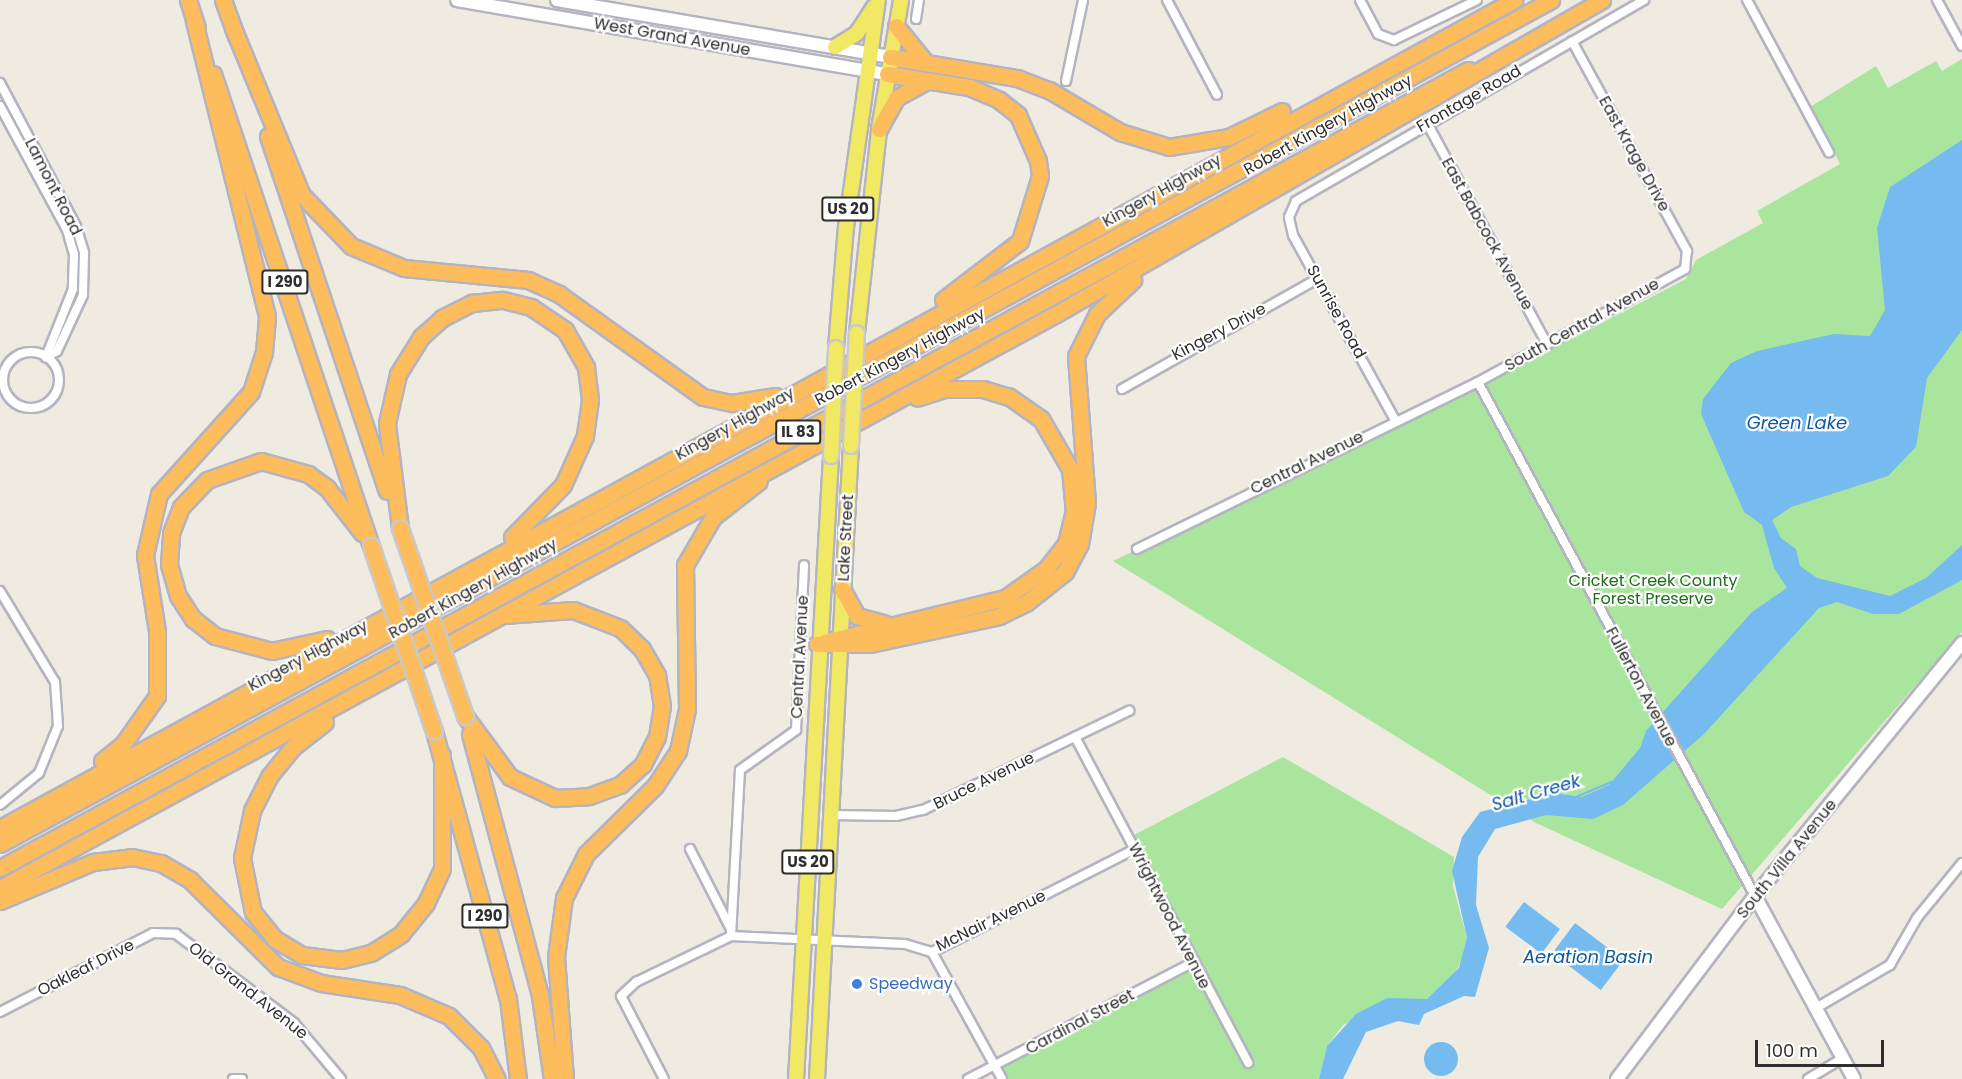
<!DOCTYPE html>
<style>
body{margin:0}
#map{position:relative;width:1962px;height:1079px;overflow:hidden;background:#efebe1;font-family:Poppins,sans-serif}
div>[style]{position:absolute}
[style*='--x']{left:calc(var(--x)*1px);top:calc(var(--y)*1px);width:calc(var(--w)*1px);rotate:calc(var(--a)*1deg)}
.green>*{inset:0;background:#aae59e}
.water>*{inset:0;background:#75bbef;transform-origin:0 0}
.round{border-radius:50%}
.stream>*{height:2px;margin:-1px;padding:0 1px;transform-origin:1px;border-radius:1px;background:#75bbef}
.roads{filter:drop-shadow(2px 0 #b4b4c1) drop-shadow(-2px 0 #b4b4c1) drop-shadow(0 2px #b4b4c1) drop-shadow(0 -2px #b4b4c1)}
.street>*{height:8px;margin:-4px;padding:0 4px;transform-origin:4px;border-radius:4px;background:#fff}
.street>.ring{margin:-4px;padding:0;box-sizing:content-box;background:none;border:8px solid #fff;border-radius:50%}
.secondary>*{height:12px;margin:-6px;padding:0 6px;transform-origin:6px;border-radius:6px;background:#fff}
.primary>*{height:14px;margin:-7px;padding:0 7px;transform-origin:7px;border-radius:7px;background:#f1e863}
.highway>*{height:15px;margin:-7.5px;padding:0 7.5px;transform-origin:7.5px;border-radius:7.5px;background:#febd5c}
.bridges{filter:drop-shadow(2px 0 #c9c9c9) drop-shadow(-2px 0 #c9c9c9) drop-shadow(0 2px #c9c9c9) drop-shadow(0 -2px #c9c9c9)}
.primary-bridge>*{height:14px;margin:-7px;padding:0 7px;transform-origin:7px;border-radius:7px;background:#f1e863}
.highway-bridge>*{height:15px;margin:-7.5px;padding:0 7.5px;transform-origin:7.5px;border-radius:7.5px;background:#febd5c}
.dots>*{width:16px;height:16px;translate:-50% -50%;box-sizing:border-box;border:3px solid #fff;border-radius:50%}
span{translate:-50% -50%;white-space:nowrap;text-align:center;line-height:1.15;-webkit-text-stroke:4.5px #fff;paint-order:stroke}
.shield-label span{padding:2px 4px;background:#fff;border:2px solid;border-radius:4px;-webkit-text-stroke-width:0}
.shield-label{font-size:15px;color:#2e2e2e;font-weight:700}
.street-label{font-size:16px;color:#2e2e2e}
.park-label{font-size:16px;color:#1f6d1b}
.shop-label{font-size:16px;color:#366cbe}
.left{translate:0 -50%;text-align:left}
.water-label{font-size:18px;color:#0e57a2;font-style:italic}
.scale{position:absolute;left:1755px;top:1040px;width:129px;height:27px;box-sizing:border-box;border:3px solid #2e2e2e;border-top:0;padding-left:8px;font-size:18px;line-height:21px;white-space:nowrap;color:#2e2e2e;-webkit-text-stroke:4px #fff;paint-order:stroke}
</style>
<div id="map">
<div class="green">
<i style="clip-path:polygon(1962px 59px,1962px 632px,1722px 909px,1534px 822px,1113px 561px,1500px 376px,1686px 279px,1696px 260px,1763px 223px,1757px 211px,1840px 164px,1810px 107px,1876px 66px,1888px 88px,1936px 61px,1942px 71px)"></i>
<i style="clip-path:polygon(1283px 757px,1454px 857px,1453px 886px,1467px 938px,1465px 955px,1449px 983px,1427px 999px,1398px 999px,1343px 1025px,1327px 1046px,1319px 1079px,1005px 1079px,1004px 1065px,1191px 967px,1185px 932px,1132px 836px)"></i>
</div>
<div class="water">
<i style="clip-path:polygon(1962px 140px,1962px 330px,1927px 378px,1916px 447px,1888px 476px,1791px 507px,1772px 520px,1781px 538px,1796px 549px,1800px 566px,1817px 578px,1890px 596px,1926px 578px,1962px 545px,1962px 580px,1899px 614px,1873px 614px,1837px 602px,1819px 608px,1704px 734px,1623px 805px,1593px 819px,1546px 815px,1495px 829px,1478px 857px,1476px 905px,1489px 948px,1475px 997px,1464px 996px,1424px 1014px,1419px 1025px,1398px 1021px,1366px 1032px,1343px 1079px,1319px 1079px,1327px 1046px,1356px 1014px,1387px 998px,1427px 999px,1459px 968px,1467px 938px,1452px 871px,1462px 837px,1480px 812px,1554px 793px,1582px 797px,1609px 785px,1640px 748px,1646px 731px,1752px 612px,1787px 588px,1774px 568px,1762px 525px,1744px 512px,1701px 414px,1703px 399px,1731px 363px,1757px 351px,1834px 334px,1870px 336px,1885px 310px,1877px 228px,1890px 187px)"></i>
<i style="left:1524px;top:902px;width:45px;height:31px;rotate:37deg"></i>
<i style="left:1575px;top:923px;width:61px;height:38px;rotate:37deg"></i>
<i class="round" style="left:1424px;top:1042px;width:34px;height:34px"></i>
</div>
<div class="stream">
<i style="--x:1576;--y:797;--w:39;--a:-23"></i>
</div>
<div class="roads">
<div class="street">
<i style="--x:1167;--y:0;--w:107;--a:62.2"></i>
<i style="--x:1360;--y:0;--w:38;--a:62"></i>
<i style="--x:1378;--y:34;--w:17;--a:21"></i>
<i style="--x:1394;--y:40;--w:92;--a:-25.7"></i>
<i style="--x:1747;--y:0;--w:173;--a:61.7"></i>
<i style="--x:1937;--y:0;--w:52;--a:61.5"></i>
<i style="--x:916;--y:19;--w:19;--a:-81"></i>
<i style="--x:1066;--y:81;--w:83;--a:-78.1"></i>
<i style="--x:0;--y:83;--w:162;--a:62"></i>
<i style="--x:76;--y:226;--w:28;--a:73"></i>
<i style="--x:84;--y:253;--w:42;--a:91.4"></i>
<i style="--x:83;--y:295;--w:62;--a:114.9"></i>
<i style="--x:57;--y:351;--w:13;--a:151"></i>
<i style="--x:0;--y:106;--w:141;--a:61.6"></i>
<i style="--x:67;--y:230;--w:25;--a:74"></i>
<i style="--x:74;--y:254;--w:35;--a:92"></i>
<i style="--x:73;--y:289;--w:73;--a:111.7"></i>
<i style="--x:1427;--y:123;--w:251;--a:61.5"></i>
<i class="ring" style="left:3px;top:352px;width:48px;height:48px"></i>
<i style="--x:1478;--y:382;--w:584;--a:61.68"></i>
<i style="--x:1122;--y:389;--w:224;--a:-29.4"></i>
<i style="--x:1395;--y:420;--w:211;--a:-118.9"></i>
<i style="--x:1293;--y:235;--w:18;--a:-103"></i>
<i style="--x:1289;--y:217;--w:17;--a:-66"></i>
<i style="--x:1296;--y:201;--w:402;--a:-30"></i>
<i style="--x:1137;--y:549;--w:380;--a:-26.1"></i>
<i style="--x:1478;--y:382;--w:236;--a:-28.6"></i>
<i style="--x:1685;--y:269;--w:18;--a:-84"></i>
<i style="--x:1687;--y:251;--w:239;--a:-118.7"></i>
<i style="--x:0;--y:591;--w:106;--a:58.9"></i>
<i style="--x:55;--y:682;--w:44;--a:86.1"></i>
<i style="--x:58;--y:726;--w:51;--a:112"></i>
<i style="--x:39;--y:773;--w:50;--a:140.6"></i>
<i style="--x:1075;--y:737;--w:369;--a:62"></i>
<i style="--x:831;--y:815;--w:65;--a:0.9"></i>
<i style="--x:896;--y:816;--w:28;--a:-13"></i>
<i style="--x:923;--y:810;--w:229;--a:-25.7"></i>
<i style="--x:690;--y:849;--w:90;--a:62.9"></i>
<i style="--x:731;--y:936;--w:166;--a:-86.9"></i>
<i style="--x:740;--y:770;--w:69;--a:-35.5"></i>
<i style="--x:796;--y:730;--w:165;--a:-87.2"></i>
<i style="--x:932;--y:952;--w:145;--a:61.1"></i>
<i style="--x:1816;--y:1008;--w:86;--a:-30.2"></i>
<i style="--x:1890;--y:965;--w:54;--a:-60.1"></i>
<i style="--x:1917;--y:918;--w:71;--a:-50.7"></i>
<i style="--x:0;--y:1012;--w:172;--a:-27.3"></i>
<i style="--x:153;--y:933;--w:23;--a:2"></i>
<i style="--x:176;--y:934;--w:148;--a:37"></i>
<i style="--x:294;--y:1023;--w:73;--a:50"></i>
<i style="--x:233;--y:1079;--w:9;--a:0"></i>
<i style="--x:664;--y:1079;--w:93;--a:-117.4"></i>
<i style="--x:621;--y:996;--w:21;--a:-43"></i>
<i style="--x:636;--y:982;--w:106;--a:-25.8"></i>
<i style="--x:731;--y:936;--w:174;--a:2.6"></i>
<i style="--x:905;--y:944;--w:28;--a:17"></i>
<i style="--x:932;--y:952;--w:228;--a:-26.9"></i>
<i style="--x:968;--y:1079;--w:252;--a:-27.4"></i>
<i style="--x:1808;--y:1079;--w:41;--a:-31"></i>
</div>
<div class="secondary">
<i style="--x:457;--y:0;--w:436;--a:9.8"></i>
<i style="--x:557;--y:0;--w:338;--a:9.7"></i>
<i style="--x:1755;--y:896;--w:208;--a:61.6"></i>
<i style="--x:1617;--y:1079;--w:229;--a:-53"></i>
<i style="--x:1755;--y:896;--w:327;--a:-50.7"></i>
</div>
<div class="primary">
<i style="--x:835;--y:47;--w:26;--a:-32"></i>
<i style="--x:857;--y:33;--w:31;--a:-57"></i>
<i style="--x:857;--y:333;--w:205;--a:-83.8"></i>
<i style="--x:879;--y:129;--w:131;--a:-80.3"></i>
<i style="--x:836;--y:348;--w:121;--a:-85.3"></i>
<i style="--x:846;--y:227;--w:229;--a:-82"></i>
<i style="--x:796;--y:1079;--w:624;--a:-86.78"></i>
<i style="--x:817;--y:1079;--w:634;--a:-86.93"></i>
</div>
<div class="highway">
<i style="--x:188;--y:0;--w:29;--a:72"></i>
<i style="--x:223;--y:0;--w:38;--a:70"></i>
<i style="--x:896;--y:26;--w:46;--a:51.1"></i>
<i style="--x:233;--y:28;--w:181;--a:67.6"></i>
<i style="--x:302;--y:195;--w:71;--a:46.1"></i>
<i style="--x:351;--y:246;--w:57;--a:22.5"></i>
<i style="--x:404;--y:268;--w:125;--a:5.5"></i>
<i style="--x:528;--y:280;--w:34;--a:24"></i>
<i style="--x:559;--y:294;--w:177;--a:35.6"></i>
<i style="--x:703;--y:397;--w:30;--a:12"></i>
<i style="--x:732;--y:403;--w:44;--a:-9.2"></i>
<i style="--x:890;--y:57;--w:129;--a:9.4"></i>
<i style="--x:1017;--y:78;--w:34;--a:21"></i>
<i style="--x:1049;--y:90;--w:82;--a:30.6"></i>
<i style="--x:1120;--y:132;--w:51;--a:17"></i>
<i style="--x:1169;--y:147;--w:61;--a:-9.5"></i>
<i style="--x:1229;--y:137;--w:59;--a:-26.1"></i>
<i style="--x:213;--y:74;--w:498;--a:71.5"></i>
<i style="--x:887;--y:74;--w:83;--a:9"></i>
<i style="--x:969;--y:87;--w:33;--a:23"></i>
<i style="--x:999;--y:100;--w:24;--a:38"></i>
<i style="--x:1018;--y:115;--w:50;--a:66.5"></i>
<i style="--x:1038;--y:161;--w:15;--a:82"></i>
<i style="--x:1040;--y:176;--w:68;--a:107.1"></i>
<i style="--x:1020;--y:241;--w:97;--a:142.5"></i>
<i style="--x:879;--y:129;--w:35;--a:-61"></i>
<i style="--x:896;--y:98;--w:33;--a:-29"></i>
<i style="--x:268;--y:136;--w:374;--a:71.5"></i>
<i style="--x:400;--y:528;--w:106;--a:-97.1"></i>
<i style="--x:387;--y:423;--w:50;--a:-77.3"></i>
<i style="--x:398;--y:374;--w:44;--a:-58.1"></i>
<i style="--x:421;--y:337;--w:28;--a:-42"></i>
<i style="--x:442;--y:318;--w:34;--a:-27"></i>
<i style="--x:472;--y:303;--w:31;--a:-6"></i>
<i style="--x:503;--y:300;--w:29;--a:14"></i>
<i style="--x:531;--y:307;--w:41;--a:34.1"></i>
<i style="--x:565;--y:330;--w:43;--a:60.4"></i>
<i style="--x:586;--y:367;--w:33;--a:83"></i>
<i style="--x:590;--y:400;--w:36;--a:98"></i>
<i style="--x:585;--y:436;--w:54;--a:114.2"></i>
<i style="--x:563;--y:485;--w:73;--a:134.4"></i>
<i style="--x:842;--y:589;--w:31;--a:61"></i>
<i style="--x:857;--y:616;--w:28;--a:15"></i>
<i style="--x:327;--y:639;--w:56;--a:167.7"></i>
<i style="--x:272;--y:651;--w:59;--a:-165.3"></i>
<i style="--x:215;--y:636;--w:28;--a:-142"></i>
<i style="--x:193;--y:619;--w:27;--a:-123"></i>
<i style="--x:178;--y:596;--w:33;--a:-106"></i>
<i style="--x:169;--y:564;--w:31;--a:-86"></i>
<i style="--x:171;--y:533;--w:28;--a:-69"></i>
<i style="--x:181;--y:507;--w:37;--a:-46"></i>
<i style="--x:207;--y:480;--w:57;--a:-19.4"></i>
<i style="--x:261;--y:461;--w:49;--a:15.5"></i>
<i style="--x:308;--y:474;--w:24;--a:36"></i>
<i style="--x:327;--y:488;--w:57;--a:52.1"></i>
<i style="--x:824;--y:642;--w:186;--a:-13.7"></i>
<i style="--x:1005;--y:598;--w:50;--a:-35.3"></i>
<i style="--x:1046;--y:569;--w:33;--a:-52"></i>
<i style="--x:1066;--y:543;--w:32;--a:-76"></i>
<i style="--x:1074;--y:512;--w:43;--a:-95.3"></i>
<i style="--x:1070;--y:469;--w:58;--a:-120.1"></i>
<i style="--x:1041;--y:419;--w:39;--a:-145"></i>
<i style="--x:1009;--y:397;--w:27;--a:-163"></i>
<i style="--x:983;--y:389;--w:39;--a:180"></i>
<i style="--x:944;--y:389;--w:28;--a:162"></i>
<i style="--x:817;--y:644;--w:53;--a:0"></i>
<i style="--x:870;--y:644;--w:132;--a:-12.2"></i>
<i style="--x:999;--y:616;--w:30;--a:-26"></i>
<i style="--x:1026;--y:603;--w:50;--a:-38.5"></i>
<i style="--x:1065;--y:572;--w:32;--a:-62"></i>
<i style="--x:1080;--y:544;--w:42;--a:-80.3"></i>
<i style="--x:1087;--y:503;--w:147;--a:-94.3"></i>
<i style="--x:1076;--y:356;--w:47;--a:-63.4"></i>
<i style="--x:1097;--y:314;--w:50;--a:-43.4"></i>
<i style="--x:465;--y:716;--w:76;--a:53.6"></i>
<i style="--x:510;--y:777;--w:50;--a:25"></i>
<i style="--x:555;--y:798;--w:34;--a:-3"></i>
<i style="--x:589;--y:796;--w:33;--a:-20"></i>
<i style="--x:620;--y:785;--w:31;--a:-42"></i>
<i style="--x:643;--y:764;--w:30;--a:-63"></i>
<i style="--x:657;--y:737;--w:31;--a:-81"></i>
<i style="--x:662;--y:706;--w:31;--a:-99"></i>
<i style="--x:657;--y:675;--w:30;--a:-120"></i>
<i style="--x:642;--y:649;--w:30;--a:-136"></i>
<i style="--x:620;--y:628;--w:50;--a:-159"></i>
<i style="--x:573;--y:610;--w:69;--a:175.9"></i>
<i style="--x:325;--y:722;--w:41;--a:142"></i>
<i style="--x:293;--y:747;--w:38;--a:129"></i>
<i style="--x:269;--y:777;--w:38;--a:117"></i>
<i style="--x:252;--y:811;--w:48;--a:102"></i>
<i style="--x:242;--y:858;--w:55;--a:78.5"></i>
<i style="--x:253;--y:912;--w:35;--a:51"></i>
<i style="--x:275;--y:939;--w:31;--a:31"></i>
<i style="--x:302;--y:955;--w:40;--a:7.1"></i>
<i style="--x:342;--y:960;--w:30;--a:-14"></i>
<i style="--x:371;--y:953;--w:36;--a:-32"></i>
<i style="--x:401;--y:934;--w:40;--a:-51"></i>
<i style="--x:426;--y:903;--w:38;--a:-65"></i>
<i style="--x:442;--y:868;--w:113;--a:-90"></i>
<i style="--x:434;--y:731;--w:278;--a:74.6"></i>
<i style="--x:508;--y:999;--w:81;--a:82.9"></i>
<i style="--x:470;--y:734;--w:271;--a:75"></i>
<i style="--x:540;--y:996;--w:84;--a:81.8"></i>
<i style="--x:102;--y:761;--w:27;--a:-39"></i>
<i style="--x:123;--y:744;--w:59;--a:-54.7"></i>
<i style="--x:157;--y:696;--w:65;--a:-90"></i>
<i style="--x:157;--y:631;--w:77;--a:-99"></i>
<i style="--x:145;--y:555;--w:63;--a:-77.1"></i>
<i style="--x:159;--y:494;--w:137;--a:-48"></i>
<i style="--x:251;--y:392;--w:42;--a:-72"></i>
<i style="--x:264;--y:352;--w:36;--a:-85"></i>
<i style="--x:267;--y:316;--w:305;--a:-103.9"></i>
<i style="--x:0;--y:828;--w:1726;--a:-28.67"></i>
<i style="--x:0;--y:844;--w:1766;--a:-28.55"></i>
<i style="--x:0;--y:868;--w:1671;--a:-28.53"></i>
<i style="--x:0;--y:888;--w:1202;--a:-28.53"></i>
<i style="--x:1056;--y:314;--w:630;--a:-29.9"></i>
<i style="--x:0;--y:901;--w:101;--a:-22.8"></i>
<i style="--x:93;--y:862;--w:39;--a:-7"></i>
<i style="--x:132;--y:857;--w:30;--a:12"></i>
<i style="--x:161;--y:863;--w:34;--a:30"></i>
<i style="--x:190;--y:880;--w:124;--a:44.7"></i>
<i style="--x:278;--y:967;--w:46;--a:20.4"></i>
<i style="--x:321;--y:983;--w:80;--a:8.6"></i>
<i style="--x:400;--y:995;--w:53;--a:23.2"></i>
<i style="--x:449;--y:1016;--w:45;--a:45"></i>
<i style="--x:481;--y:1048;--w:35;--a:63"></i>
<i style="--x:565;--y:1079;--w:122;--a:-94.2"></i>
<i style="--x:556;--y:957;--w:60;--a:-82.3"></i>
<i style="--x:564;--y:898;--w:49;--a:-63.4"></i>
<i style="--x:586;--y:854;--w:97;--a:-44.6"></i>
<i style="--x:655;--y:786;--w:42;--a:-56.7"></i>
<i style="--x:678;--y:751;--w:43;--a:-77.9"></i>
<i style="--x:687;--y:709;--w:144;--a:-90.8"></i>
<i style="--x:685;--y:565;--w:56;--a:-59.7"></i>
<i style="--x:713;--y:517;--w:58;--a:-38"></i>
</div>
</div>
<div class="bridges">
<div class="primary-bridge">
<i style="--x:851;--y:446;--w:113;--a:-87"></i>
<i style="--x:831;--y:456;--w:108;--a:-87.3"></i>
</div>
<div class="highway-bridge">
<i style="--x:400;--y:528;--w:199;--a:70.9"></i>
<i style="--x:371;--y:546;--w:195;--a:71.2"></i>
</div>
</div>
<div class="dots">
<i style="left:857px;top:984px;background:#3f7fe0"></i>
</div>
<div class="shield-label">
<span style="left:848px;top:209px">US 20</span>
<span style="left:285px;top:282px">I 290</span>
<span style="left:798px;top:432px">IL 83</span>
<span style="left:808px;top:862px">US 20</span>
<span style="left:485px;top:916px">I 290</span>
</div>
<div class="street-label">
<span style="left:672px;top:37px;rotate:10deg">West Grand Avenue</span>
<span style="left:1469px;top:99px;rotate:-30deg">Frontage Road</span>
<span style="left:1328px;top:125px;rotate:-29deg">Robert Kingery Highway</span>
<span style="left:1634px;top:154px;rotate:61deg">East Krage Drive</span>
<span style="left:53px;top:187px;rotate:63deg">Lamont Road</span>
<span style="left:1162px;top:191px;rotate:-29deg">Kingery Highway</span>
<span style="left:1487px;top:234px;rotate:61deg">East Babcock Avenue</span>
<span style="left:1336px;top:312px;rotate:61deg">Sunrise Road</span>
<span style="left:1582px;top:325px;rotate:-29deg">South Central Avenue</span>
<span style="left:1219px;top:332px;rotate:-28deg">Kingery Drive</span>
<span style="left:900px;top:357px;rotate:-28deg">Robert Kingery Highway</span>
<span style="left:735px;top:424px;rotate:-29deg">Kingery Highway</span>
<span style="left:1307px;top:463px;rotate:-26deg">Central Avenue</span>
<span style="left:846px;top:538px;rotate:-87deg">Lake Street</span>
<span style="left:473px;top:589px;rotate:-29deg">Robert Kingery Highway</span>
<span style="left:308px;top:656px;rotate:-28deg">Kingery Highway</span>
<span style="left:800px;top:657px;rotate:-87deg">Central Avenue</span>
<span style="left:1641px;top:687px;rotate:62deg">Fullerton Avenue</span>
<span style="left:984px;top:781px;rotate:-26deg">Bruce Avenue</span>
<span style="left:1787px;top:859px;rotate:-51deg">South Villa Avenue</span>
<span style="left:1169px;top:916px;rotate:63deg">Wrightwood Avenue</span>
<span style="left:991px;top:921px;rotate:-26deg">McNair Avenue</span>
<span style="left:86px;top:968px;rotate:-27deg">Oakleaf Drive</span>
<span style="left:248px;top:991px;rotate:38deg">Old Grand Avenue</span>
<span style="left:1080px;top:1022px;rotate:-28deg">Cardinal Street</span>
</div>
<div class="park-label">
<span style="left:1653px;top:590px">Cricket Creek County<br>Forest Preserve</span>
</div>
<div class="shop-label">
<span class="left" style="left:869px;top:984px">Speedway</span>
</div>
<div class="water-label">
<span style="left:1797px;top:423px">Green Lake</span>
<span style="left:1536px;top:793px;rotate:-16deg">Salt Creek</span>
<span style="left:1588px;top:957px">Aeration Basin</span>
</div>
<div class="scale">100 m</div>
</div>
